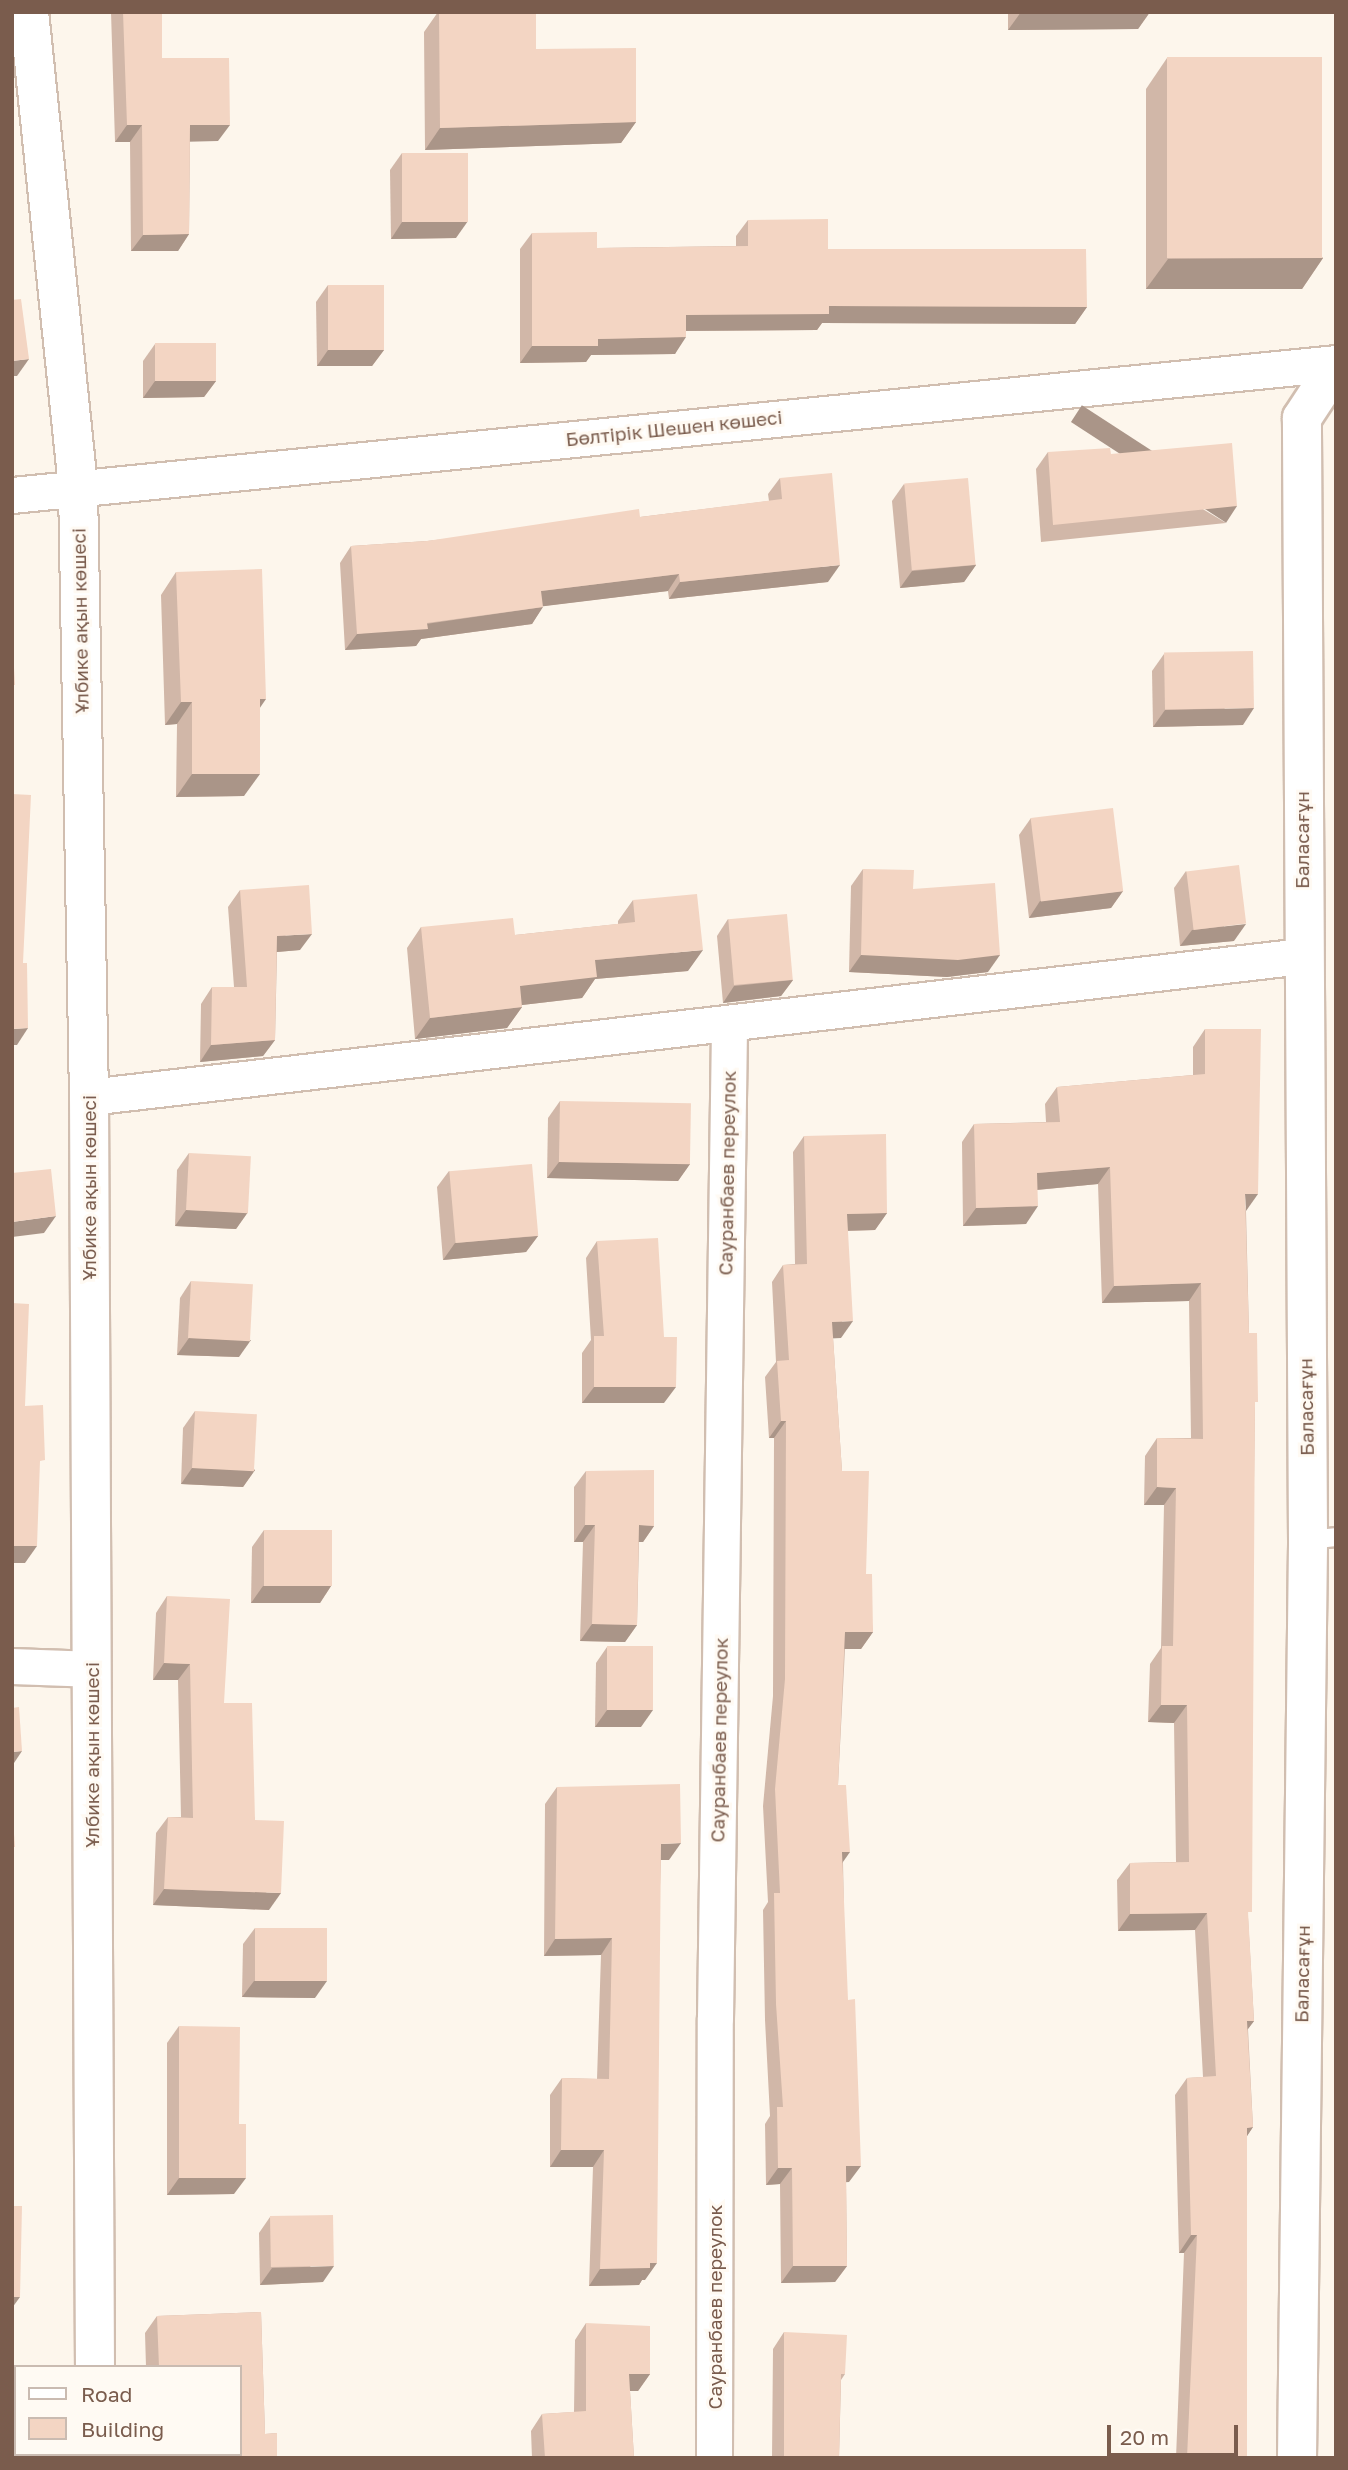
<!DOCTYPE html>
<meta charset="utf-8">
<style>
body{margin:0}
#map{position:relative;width:1348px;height:2470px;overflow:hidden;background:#fdf6ec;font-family:"Golos Text",sans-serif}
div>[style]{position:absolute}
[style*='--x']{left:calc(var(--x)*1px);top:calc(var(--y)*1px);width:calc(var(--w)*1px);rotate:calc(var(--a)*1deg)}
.roads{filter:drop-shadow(2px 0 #d1beb0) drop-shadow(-2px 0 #d1beb0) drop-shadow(0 2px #d1beb0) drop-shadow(0 -2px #d1beb0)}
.service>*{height:18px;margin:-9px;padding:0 9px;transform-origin:9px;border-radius:9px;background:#fff}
.minor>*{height:35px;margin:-17.5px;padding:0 17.5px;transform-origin:17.5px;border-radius:17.5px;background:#fff}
.tertiary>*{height:38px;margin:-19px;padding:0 19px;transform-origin:19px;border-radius:19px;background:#fff}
.secondary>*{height:38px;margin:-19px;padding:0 19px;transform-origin:19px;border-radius:19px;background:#fff}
.wall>*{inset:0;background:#d1b7a8}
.shaded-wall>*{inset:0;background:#aa9588;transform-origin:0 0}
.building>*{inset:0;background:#f3d5c3;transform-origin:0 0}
span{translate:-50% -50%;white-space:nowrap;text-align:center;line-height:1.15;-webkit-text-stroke:6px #fffaf3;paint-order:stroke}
.street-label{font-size:19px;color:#7a5c4d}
.frame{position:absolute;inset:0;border:14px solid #7a5c4d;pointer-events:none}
.legend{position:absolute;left:14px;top:2365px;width:228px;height:91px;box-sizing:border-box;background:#fffaf3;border:2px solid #cabbb1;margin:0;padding:9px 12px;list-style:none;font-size:21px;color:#7a5c4d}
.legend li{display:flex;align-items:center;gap:14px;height:35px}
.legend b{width:35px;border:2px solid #cabbb1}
.scale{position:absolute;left:1107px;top:2425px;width:131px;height:32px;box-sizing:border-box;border:4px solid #7a5c4d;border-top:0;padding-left:9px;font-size:21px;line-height:24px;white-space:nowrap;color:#7a5c4d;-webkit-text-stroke:5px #fffaf3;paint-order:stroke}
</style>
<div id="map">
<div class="roads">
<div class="service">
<i style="--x:1308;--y:1540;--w:28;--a:-6"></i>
</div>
<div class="minor">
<i style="--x:12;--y:495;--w:1331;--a:-5.69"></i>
<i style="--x:89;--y:1097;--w:1221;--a:-6.63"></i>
<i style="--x:12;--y:1666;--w:80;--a:2.1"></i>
<i style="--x:714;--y:2458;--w:440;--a:-89.9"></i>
<i style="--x:715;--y:2018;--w:995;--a:-89.19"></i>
</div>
<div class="tertiary">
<i style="--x:1297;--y:2458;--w:918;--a:-89.31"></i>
<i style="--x:1308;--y:1540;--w:1122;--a:-90.31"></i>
<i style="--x:1302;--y:418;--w:62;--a:-56.8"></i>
</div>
<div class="secondary">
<i style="--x:29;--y:12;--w:478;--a:84.1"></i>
<i style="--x:78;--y:487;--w:610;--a:88.97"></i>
<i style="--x:89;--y:1097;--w:1270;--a:89.73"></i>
<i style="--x:96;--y:2454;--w:4;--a:90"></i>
</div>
</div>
<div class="wall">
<i style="clip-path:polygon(111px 12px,162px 12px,162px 58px,218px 141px,190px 141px,189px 234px,178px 251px,131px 251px,130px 142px,115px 142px)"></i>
<i style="clip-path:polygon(438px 12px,536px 12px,536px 49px,636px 122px,621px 143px,425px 150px,424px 32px)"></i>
<i style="clip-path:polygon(1008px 12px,1150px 12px,1138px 29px,1008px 30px)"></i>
<i style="clip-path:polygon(1167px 58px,1323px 258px,1302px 289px,1146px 289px,1146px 89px)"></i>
<i style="clip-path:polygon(402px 153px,456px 238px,391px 239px,390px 170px)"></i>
<i style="clip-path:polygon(748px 220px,828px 249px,1087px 307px,1075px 324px,822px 323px,817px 330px,686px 331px,675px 354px,591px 355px,586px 362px,520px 363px,520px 249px,532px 233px,597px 248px,736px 246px,736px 236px)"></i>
<i style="clip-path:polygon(328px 285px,384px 350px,372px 366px,317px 366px,316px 302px)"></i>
<i style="clip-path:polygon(155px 344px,216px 381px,204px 397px,143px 398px,143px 361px)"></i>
<i style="clip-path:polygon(1048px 452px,1111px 454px,1226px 523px,1041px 542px,1036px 469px)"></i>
<i style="clip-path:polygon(780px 478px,828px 582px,669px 599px,668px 591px,543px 606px,532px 624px,421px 639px,416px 646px,345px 650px,340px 563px,351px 546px,427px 541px,640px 517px,769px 501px,768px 494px)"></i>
<i style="clip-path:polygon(904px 484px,976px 565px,964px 582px,900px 588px,892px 501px)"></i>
<i style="clip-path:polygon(176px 572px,260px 708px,244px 796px,176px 797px,177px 724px,165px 725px,161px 595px)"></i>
<i style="clip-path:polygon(1164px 654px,1243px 725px,1153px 727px,1152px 671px)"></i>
<i style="clip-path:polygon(1031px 818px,1123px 891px,1111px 908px,1029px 918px,1019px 835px)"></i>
<i style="clip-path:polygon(863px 869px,913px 889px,988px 972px,947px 977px,849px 972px,851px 886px)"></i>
<i style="clip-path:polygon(1186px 871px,1234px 941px,1180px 946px,1174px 888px)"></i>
<i style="clip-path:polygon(240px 890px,300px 950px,277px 952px,275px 1040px,263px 1056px,200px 1062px,201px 1004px,212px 987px,234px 987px,228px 907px)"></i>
<i style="clip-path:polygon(633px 900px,688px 971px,595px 979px,582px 998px,522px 1005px,522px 1007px,507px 1028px,415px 1039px,407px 948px,421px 927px,515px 935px,618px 924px,618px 921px)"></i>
<i style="clip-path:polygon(728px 919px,793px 980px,781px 996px,723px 1003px,717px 936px)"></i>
<i style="clip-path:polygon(1205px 1029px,1246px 1211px,1249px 1333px,1255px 1407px,1248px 1917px,1254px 2021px,1248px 2029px,1253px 2127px,1247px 2136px,1247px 2458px,1176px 2458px,1184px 2253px,1179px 2253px,1175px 2095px,1187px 2078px,1203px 2077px,1195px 1930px,1118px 1931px,1117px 1880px,1130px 1863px,1176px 1862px,1174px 1723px,1148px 1722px,1150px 1664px,1161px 1648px,1164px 1505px,1144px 1505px,1145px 1456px,1157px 1438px,1191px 1438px,1189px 1301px,1102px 1303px,1098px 1184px,1037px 1190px,1026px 1224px,963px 1226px,962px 1142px,974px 1124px,1046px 1122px,1045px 1104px,1057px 1087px,1193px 1075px,1193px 1047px)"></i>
<i style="clip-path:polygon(560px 1101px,690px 1164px,678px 1181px,547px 1178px,548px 1118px)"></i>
<i style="clip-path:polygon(804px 1136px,887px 1213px,875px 1230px,848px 1231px,841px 1338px,833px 1338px,842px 1471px,866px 1574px,873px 1632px,861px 1649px,845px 1649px,838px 1785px,843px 1862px,849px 2182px,846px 2182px,847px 2266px,835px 2282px,781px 2283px,780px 2184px,766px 2185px,765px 2124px,770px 2116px,765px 2020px,763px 1910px,768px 1902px,763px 1806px,773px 1696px,774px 1438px,769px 1438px,765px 1377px,776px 1362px,772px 1282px,783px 1265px,795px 1264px,793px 1152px)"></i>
<i style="clip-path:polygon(189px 1153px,248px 1212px,236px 1229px,175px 1226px,177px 1170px)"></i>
<i style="clip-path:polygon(449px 1171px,538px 1236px,526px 1252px,443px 1260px,437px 1187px)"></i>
<i style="clip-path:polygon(597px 1241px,664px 1403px,582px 1403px,582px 1353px,591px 1340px,586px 1258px)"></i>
<i style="clip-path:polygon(191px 1281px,239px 1357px,177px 1355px,180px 1298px)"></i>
<i style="clip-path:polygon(195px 1411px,255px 1470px,243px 1487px,181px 1484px,183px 1428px)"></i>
<i style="clip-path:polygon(586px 1471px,654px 1526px,643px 1542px,639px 1542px,637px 1625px,625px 1642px,580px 1641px,583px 1542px,574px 1542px,574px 1487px)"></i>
<i style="clip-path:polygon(264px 1530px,331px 1586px,320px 1603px,251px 1603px,252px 1547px)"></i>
<i style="clip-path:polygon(167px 1596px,224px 1703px,255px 1820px,269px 1910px,153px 1905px,156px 1833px,168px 1817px,181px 1817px,178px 1680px,153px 1680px,156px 1613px)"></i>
<i style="clip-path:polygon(607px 1647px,641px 1727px,595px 1727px,596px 1663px)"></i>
<i style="clip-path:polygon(557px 1787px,669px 1860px,661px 1860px,645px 2280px,642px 2280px,639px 2285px,589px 2286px,593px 2167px,550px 2167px,550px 2095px,562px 2078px,597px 2079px,601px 1955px,544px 1956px,545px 1804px)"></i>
<i style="clip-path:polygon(255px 1928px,315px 1998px,242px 1997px,243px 1944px)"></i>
<i style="clip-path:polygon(179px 2026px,234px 2194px,167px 2195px,167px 2043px)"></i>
<i style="clip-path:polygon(270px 2217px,323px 2282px,260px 2285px,259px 2233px)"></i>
<i style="clip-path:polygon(261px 2312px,265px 2434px,277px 2433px,277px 2458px,201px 2458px,201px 2454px,240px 2454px,240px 2367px,146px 2367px,145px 2333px,157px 2316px)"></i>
<i style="clip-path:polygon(586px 2323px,650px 2374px,638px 2391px,630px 2391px,634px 2458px,532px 2458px,531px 2431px,542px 2414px,574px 2412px,575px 2340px)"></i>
<i style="clip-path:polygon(784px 2332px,845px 2374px,841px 2380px,839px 2458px,772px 2458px,773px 2349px)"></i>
</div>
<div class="shaded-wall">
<i style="clip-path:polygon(313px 12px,392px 12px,312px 14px)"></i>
<i style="clip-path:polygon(1021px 12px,1150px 12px,1138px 29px,1008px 30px)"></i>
<i style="clip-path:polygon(636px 122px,621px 143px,425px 150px,440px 128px)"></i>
<i style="clip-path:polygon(127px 125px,142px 125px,130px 142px,115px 142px)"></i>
<i style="clip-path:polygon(190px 125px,230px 125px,218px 141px,178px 142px)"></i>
<i style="clip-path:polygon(468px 221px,456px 238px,391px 239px,402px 222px)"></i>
<i style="clip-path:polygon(189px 234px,178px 251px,131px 251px,143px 235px)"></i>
<i style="clip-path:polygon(1323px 258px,1302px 289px,1146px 289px,1168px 259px)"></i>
<i style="clip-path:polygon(829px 306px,1087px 307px,1075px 324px,822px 323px,817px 330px,674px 331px,686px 315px)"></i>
<i style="clip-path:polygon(686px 337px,675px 354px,591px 355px,586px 362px,520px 363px,532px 346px,598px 339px)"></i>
<i style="clip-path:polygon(328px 350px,384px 350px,372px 366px,317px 366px)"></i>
<i style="clip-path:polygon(29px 359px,17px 376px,12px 376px,12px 361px)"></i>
<i style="clip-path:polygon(155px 381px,216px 381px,204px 397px,143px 398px)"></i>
<i style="left:1237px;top:506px;width:20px;height:185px;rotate:123deg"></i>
<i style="clip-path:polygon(840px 565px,828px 582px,669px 599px,680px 582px)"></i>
<i style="clip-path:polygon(976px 565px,964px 582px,900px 588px,912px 571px)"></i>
<i style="clip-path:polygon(679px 574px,668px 591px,529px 608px,541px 591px)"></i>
<i style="clip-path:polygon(543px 607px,532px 624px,421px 639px,416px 646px,345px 650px,357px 634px)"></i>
<i style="clip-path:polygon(260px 699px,266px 699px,251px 721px)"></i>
<i style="clip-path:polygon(181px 702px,192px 702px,177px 724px,165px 725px)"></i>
<i style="clip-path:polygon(1254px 708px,1243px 725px,1153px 727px,1165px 710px)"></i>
<i style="clip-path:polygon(192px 774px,260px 774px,244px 796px,176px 797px)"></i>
<i style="clip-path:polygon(1123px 891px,1111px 908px,1029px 918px,1040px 901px)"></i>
<i style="clip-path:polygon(1246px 924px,1234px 941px,1180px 946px,1192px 930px)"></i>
<i style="clip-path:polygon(312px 934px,300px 950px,265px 953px,277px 936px)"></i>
<i style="clip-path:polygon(703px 950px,688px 971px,595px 979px,582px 998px,505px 1007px,520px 986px,595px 960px)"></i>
<i style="clip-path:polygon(861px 955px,1000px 955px,988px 972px,947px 977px,849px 972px)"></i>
<i style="clip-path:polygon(793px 980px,781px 996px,723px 1003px,734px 986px)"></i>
<i style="clip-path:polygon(522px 1007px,507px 1028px,415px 1039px,430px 1018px)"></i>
<i style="clip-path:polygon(28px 1028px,17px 1045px,12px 1045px,12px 1029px)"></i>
<i style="clip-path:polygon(275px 1040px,263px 1056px,200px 1062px,211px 1045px)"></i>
<i style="clip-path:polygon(559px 1162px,690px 1164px,678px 1181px,547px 1178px)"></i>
<i style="clip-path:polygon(1110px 1167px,1098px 1184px,1025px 1191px,1037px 1173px)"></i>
<i style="clip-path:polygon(1245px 1194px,1258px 1194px,1246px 1211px)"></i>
<i style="clip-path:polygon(1038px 1206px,1026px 1224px,963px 1226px,976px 1208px)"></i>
<i style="clip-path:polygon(186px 1210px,248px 1212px,236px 1229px,175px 1226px)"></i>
<i style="clip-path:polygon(887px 1213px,875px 1230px,835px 1231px,847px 1214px)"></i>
<i style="clip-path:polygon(56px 1216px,44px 1233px,12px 1237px,12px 1222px)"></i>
<i style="clip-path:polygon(538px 1236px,526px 1252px,443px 1260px,455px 1243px)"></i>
<i style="clip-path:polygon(1201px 1283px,1189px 1301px,1102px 1303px,1114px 1286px)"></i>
<i style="clip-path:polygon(853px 1321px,841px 1338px,820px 1339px,832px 1322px)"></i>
<i style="clip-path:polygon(189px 1338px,251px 1340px,239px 1357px,177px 1355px)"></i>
<i style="clip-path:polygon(594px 1387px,676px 1387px,664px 1403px,582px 1403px)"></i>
<i style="clip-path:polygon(781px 1421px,786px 1421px,774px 1438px,769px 1438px)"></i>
<i style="clip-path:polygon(192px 1468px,255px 1470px,243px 1487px,181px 1484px)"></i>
<i style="clip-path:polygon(1157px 1487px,1176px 1488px,1164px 1505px,1144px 1505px)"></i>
<i style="clip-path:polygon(585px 1525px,595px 1525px,583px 1542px,574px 1542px)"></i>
<i style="clip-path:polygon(639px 1525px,654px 1526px,643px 1542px,627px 1542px)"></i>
<i style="clip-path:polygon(12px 1546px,37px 1546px,25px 1563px,12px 1563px)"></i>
<i style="clip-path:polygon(263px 1586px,331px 1586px,320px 1603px,251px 1603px)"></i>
<i style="clip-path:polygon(592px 1624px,637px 1625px,625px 1642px,580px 1641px)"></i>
<i style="clip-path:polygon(845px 1632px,873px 1632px,861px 1649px,834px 1649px)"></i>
<i style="clip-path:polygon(164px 1663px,190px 1664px,178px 1680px,153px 1680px)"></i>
<i style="clip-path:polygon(1161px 1705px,1187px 1705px,1174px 1723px,1148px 1722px)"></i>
<i style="clip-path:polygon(607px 1710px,653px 1710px,641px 1727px,595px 1727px)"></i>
<i style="clip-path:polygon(22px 1751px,12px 1766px,12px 1752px)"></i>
<i style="clip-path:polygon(681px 1843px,669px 1860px,649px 1860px,661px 1844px)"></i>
<i style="clip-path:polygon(842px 1852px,850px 1852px,838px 1869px)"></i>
<i style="clip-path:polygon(164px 1889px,281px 1893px,269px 1910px,153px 1905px)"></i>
<i style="clip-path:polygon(1207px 1913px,1195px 1930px,1118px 1931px,1130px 1914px)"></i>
<i style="clip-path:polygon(612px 1938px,601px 1955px,544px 1956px,555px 1939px)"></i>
<i style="clip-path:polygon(254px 1981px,327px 1981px,315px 1998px,242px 1997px)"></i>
<i style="clip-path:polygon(1247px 2021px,1254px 2021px,1241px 2038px)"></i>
<i style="clip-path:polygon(1253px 2127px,1241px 2145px,1247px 2128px)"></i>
<i style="clip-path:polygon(561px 2150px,604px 2150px,593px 2167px,550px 2167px)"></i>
<i style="clip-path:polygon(846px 2166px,861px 2166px,849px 2182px,834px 2183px)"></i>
<i style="clip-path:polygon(778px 2168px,792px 2168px,780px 2184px,766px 2185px)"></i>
<i style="clip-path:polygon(179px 2178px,246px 2178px,234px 2194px,167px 2195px)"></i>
<i style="clip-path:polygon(1191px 2235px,1197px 2235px,1184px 2253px,1179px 2253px)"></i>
<i style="clip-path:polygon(650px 2263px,657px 2263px,645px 2280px,642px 2280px,639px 2285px,589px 2286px,600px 2269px)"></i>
<i style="clip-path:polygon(334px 2266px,323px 2282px,260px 2285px,272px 2268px)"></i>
<i style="clip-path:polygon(793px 2266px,847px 2266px,835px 2282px,781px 2283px)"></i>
<i style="clip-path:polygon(12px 2297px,20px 2297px,12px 2308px)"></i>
<i style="clip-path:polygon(629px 2374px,650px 2374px,638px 2391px,618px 2391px)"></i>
</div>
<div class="building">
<i style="clip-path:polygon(123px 12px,162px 12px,162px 58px,229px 58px,230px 125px,190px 125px,189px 234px,143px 235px,142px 125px,127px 125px)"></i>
<i style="clip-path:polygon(439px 12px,536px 12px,536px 49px,636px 48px,636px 122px,440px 128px)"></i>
<i style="left:1322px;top:57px;width:201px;height:155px;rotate:90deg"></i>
<i style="left:402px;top:153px;width:66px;height:69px"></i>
<i style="clip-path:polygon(828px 219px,828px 249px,1086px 249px,1087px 307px,829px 306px,829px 314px,686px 315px,686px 337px,598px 339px,598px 346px,532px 346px,532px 233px,597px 232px,597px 248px,748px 246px,748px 220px)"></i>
<i style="left:328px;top:285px;width:56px;height:65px"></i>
<i style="clip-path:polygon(21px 299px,29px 359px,12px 361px,12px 300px)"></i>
<i style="left:216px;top:343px;width:38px;height:61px;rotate:90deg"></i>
<i style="clip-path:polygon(1232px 443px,1237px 506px,1053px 525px,1048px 452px,1110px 448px,1111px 454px)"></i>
<i style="clip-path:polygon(832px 473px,840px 565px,680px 582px,679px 574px,541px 591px,543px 607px,427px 623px,428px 629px,357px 634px,351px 546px,427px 541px,639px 509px,640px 517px,782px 499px,780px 478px)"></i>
<i style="left:968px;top:478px;width:87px;height:64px;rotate:85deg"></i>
<i style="clip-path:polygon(262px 569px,266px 699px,260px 699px,260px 774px,192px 774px,192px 702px,181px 702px,176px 572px)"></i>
<i style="clip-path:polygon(12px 633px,15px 685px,12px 685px)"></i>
<i style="left:1253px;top:651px;width:57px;height:89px;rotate:89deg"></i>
<i style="clip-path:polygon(12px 794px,31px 795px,23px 963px,27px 963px,28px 1028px,12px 1029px)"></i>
<i style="left:1113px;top:808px;width:84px;height:83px;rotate:83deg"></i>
<i style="left:1239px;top:865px;width:59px;height:53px;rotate:83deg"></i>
<i style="clip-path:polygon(863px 869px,914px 870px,913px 889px,995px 883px,1000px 955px,958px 960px,861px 955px)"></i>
<i style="clip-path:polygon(309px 885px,312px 934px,277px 936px,275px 1040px,211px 1045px,212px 987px,247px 987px,240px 890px)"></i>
<i style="clip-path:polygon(697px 894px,703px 950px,595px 960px,597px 977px,520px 986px,522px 1007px,430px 1018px,421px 927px,513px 918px,515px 935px,635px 922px,633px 900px)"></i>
<i style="left:787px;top:914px;width:66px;height:59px;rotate:85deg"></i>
<i style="clip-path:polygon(1205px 1029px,1261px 1029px,1258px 1194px,1245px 1194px,1249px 1333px,1257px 1333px,1258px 1402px,1255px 1402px,1252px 1912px,1248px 1912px,1254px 2021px,1247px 2021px,1253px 2127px,1247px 2128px,1247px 2458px,1187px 2458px,1197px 2235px,1191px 2235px,1187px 2078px,1216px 2076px,1207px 1913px,1130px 1914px,1130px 1863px,1189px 1862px,1187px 1705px,1161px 1705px,1162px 1646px,1173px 1646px,1176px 1488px,1157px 1487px,1157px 1438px,1203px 1439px,1201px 1283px,1114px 1286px,1110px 1167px,1037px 1173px,1038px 1206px,976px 1208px,974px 1124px,1060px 1122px,1057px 1087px,1205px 1074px)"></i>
<i style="left:560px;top:1101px;width:131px;height:61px;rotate:1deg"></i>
<i style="clip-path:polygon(886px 1134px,887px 1213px,847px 1214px,853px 1321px,832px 1322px,842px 1471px,869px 1471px,866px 1574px,872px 1574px,873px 1632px,845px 1632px,838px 1785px,846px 1785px,850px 1852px,842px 1852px,848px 2000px,855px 1999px,861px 2166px,846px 2166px,847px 2266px,793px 2266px,792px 2168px,778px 2168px,777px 2107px,783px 2107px,776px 2004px,774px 1893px,780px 1893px,775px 1789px,785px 1679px,786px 1421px,781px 1421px,777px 1361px,789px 1360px,783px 1265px,807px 1264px,804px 1136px)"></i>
<i style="left:189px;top:1153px;width:62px;height:57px;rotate:3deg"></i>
<i style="left:532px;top:1164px;width:72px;height:83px;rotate:85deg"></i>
<i style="clip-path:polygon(51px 1169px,56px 1216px,12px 1222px,12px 1173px)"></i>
<i style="clip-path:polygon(658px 1238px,664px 1337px,677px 1337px,676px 1387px,594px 1387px,594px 1336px,604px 1336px,597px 1241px)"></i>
<i style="left:191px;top:1281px;width:62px;height:57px;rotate:3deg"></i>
<i style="clip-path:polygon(12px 1303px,29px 1304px,25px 1406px,43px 1405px,45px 1460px,40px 1461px,37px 1546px,12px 1546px)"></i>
<i style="left:195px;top:1411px;width:62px;height:57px;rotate:3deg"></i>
<i style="clip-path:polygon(654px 1470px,654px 1526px,639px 1525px,637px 1625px,592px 1624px,595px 1525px,585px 1525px,586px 1471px)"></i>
<i style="left:264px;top:1530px;width:68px;height:56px"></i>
<i style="clip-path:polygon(167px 1596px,230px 1599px,224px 1703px,252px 1703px,255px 1820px,284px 1821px,281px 1893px,164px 1889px,168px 1817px,193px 1818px,190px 1664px,164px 1663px)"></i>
<i style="left:653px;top:1646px;width:64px;height:46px;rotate:90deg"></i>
<i style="clip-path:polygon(19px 1707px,22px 1751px,12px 1752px,12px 1708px)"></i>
<i style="clip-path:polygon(680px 1784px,681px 1843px,661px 1844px,657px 2263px,650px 2263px,650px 2268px,600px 2269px,604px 2150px,561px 2150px,562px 2078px,609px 2079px,612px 1938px,555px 1939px,557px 1787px)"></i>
<i style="clip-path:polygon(12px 1808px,15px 1847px,12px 1847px)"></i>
<i style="left:255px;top:1928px;width:72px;height:53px"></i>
<i style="clip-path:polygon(179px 2026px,240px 2027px,239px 2124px,246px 2124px,246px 2178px,179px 2178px)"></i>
<i style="clip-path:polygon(12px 2206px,22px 2206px,20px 2297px,12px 2297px)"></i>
<i style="left:333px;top:2215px;width:51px;height:63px;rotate:89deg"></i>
<i style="clip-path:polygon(261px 2312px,265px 2434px,277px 2433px,277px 2458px,213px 2458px,213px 2454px,240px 2454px,240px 2367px,159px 2367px,157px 2316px)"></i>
<i style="clip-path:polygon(586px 2323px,650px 2326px,650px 2374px,629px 2374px,634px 2458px,545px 2458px,542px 2414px,586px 2411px)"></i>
<i style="clip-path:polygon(784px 2332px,847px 2335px,845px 2374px,841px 2374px,839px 2458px,784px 2458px)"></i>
</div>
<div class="street-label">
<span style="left:674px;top:428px;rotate:-6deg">Бөлтірік Шешен көшесі</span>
<span style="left:80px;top:621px;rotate:-91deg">Ұлбике ақын көшесі</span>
<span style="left:1302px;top:840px;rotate:-90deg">Баласағұн</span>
<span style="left:727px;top:1173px;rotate:-89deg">Сауранбаев переулок</span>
<span style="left:89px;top:1188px;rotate:-90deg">Ұлбике ақын көшесі</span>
<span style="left:1306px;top:1407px;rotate:-91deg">Баласағұн</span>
<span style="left:719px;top:1740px;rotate:-89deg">Сауранбаев переулок</span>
<span style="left:92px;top:1755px;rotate:-90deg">Ұлбике ақын көшесі</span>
<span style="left:1302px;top:1974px;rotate:-89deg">Баласағұн</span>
<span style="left:715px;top:2307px;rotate:-90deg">Сауранбаев переулок</span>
</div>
<div class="frame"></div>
<ul class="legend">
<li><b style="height:9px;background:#fff"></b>Road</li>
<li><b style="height:19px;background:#f3d5c3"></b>Building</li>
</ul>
<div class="scale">20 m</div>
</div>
